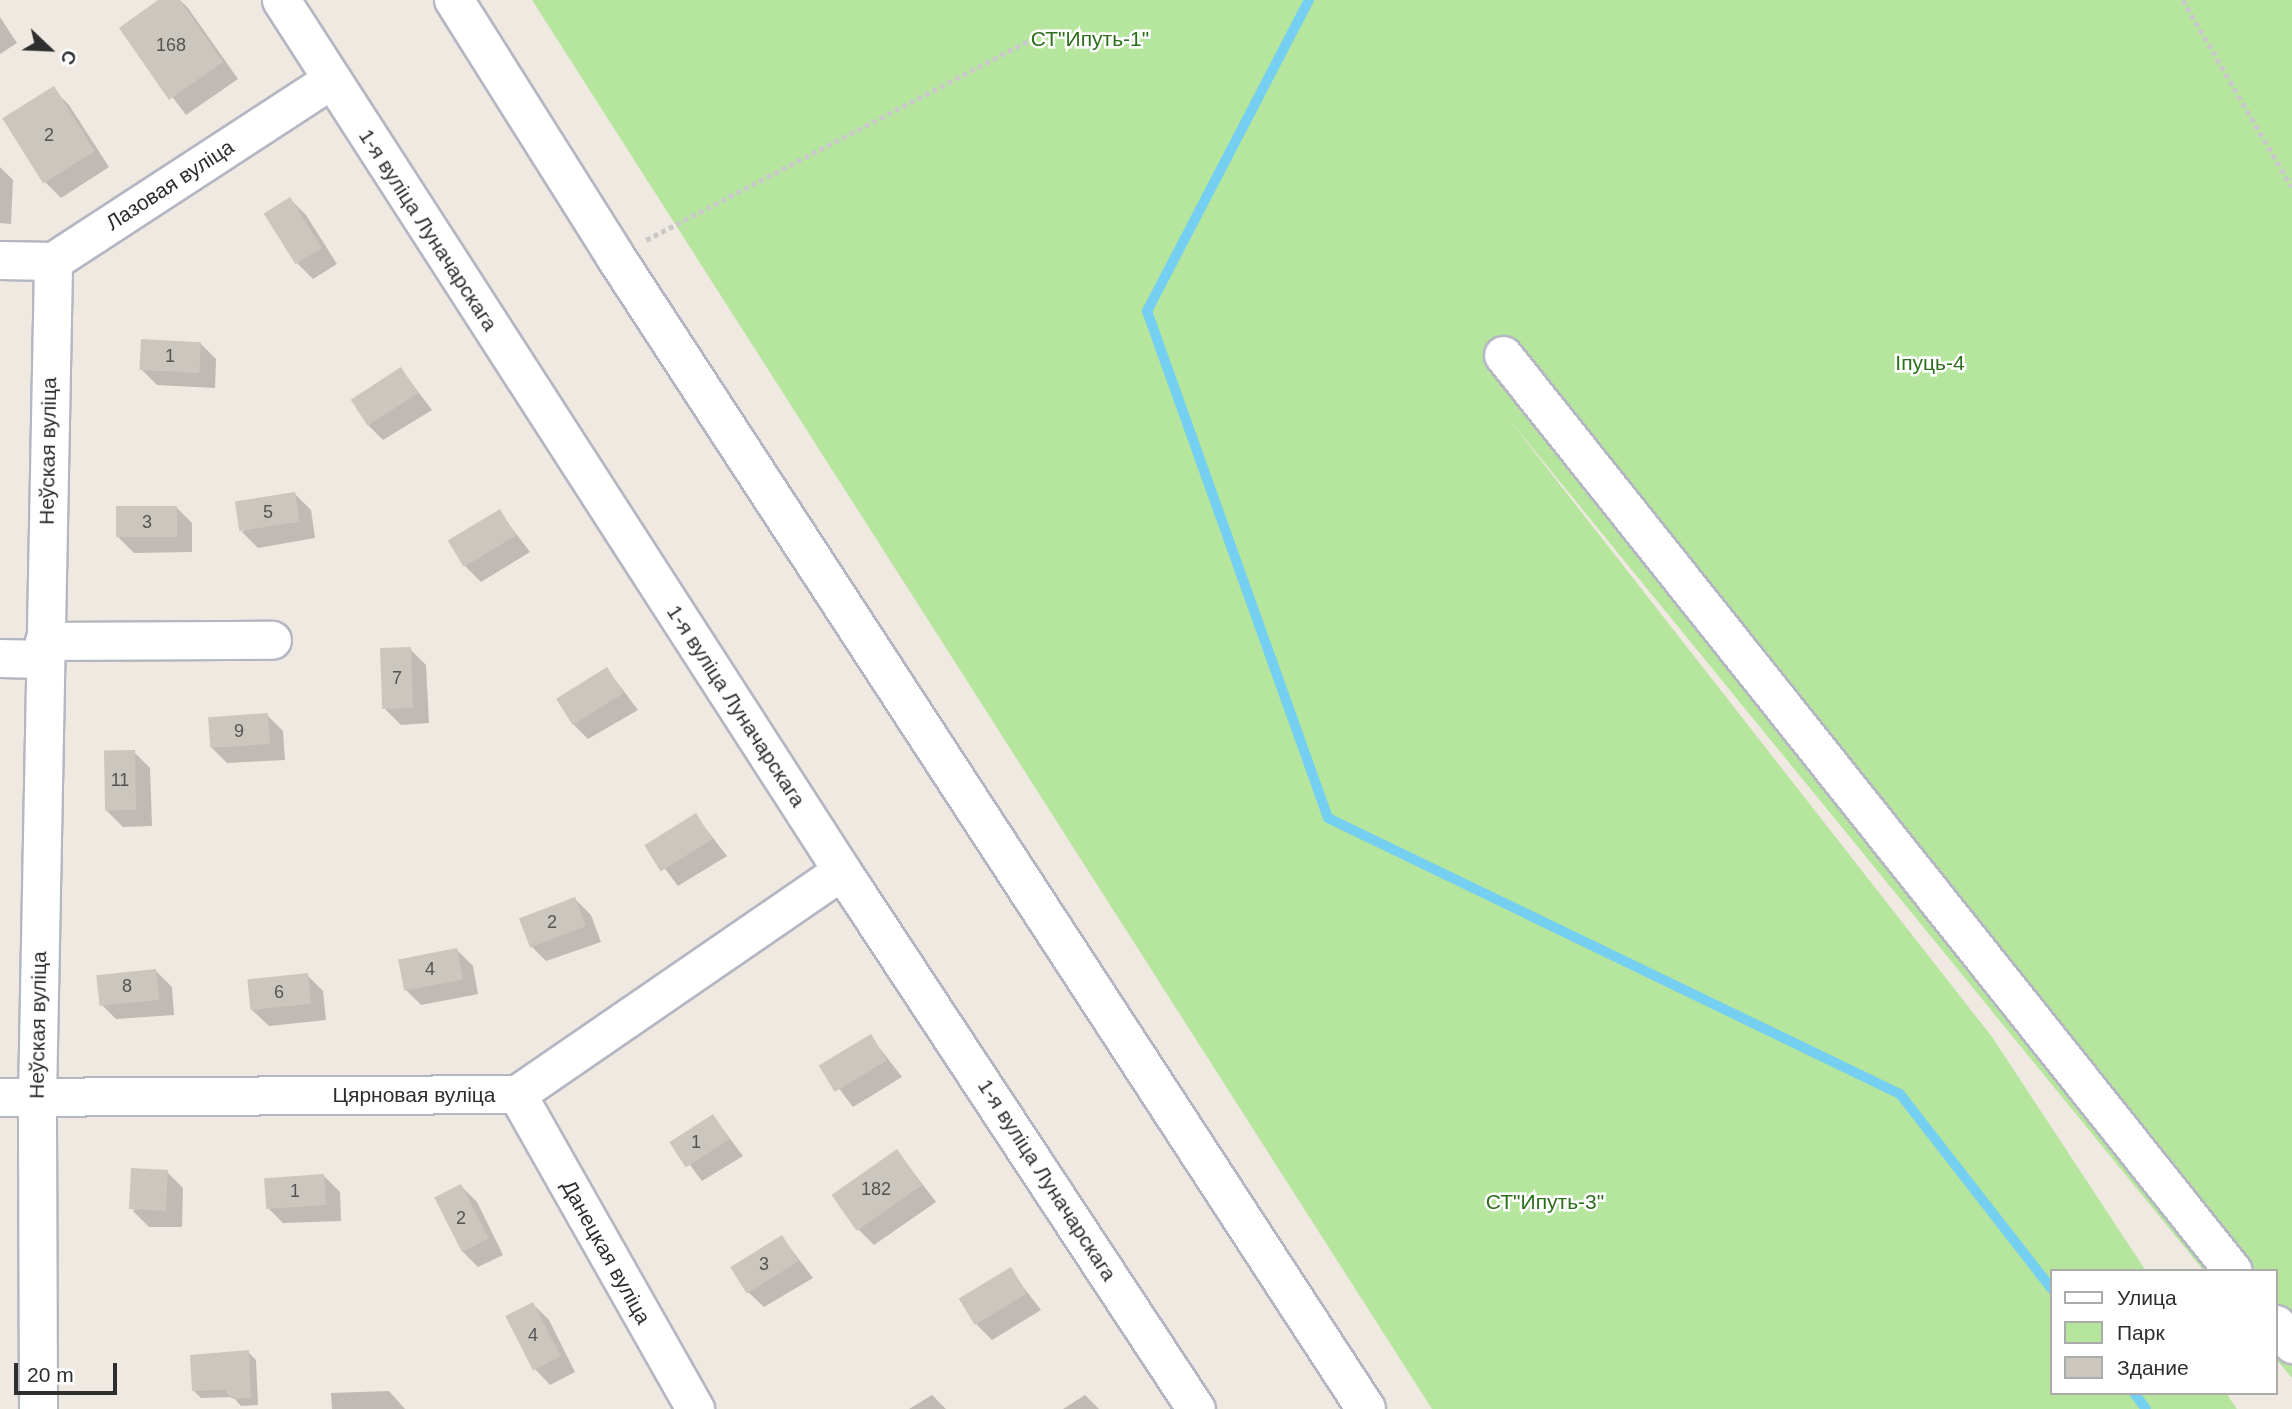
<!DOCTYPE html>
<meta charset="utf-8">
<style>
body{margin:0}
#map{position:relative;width:2292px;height:1409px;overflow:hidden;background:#efe9e1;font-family:Helvetica,sans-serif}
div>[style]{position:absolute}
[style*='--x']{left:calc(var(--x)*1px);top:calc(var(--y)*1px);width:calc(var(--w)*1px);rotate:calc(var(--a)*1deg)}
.green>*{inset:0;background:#b6e59e}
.shadow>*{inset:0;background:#0003}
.stream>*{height:10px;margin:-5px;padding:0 5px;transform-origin:5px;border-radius:5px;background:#75cff0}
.building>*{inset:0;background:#cbc7bf;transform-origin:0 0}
.path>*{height:4.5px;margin-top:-2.25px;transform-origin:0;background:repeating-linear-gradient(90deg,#c9c9c9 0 5px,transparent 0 8.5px)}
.roads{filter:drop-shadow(2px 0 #b4b7c1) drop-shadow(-2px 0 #b4b7c1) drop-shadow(0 2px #b4b7c1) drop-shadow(0 -2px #b4b7c1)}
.minor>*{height:37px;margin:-18.5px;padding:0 18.5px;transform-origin:18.5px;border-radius:18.5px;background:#fff}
.tertiary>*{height:38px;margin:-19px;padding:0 19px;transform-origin:19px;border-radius:19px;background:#fff}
span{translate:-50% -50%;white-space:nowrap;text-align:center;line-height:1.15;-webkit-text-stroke:5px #fff;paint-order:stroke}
.number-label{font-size:18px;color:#555452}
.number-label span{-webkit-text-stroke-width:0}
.park-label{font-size:21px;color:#2c6e1b}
.street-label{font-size:21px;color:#2e2e2e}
.legend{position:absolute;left:2050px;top:1269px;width:228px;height:126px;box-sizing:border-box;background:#fff;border:2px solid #ababab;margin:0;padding:9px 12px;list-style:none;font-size:21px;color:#2e2e2e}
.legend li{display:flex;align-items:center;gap:14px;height:35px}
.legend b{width:35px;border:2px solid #ababab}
.north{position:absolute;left:14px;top:14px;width:70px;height:70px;-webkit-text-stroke:5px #fff;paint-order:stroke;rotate:113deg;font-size:19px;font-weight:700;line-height:28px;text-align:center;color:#2e2e2e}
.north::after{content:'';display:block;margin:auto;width:24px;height:32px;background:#2e2e2e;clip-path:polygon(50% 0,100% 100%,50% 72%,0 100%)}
.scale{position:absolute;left:14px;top:1363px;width:103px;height:32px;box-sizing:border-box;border:4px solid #2e2e2e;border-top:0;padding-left:9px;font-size:21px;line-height:24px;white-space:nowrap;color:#2e2e2e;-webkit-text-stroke:5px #fff;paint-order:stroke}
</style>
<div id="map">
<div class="green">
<i style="clip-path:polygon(532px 0,2292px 0,2292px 1378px,2276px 1359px,2276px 1271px,2204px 1271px,1507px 417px,1992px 1037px,2146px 1271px,2052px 1271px,2052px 1393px,2226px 1393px,2237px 1409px,1432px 1409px)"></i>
</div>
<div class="shadow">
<i style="clip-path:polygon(162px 0,180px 0,188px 8px,238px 79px,186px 115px,121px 29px)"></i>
<i style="clip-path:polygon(0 17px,17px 43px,0 54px)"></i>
<i style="clip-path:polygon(53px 89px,69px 105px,109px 167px,61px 198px,45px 182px)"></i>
<i style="clip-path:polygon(0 167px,13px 180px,11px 224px,0 223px)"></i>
<i style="clip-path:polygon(290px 199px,306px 215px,337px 264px,313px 279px,297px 263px,266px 213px)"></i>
<i style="clip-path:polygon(200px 343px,216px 359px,215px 388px,157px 385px,141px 369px)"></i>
<i style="clip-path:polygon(401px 369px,432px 410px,383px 440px,367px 424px)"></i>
<i style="clip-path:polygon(295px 494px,311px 510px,315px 538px,258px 548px,242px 532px)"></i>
<i style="clip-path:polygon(176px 507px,192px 523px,192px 552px,134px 553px,118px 537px)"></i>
<i style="clip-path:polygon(499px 511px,530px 552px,481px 582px,465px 566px)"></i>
<i style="clip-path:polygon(410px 649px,426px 665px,429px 723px,401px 725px,385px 709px)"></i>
<i style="clip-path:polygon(607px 669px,638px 710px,588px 739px,572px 723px)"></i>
<i style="clip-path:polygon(267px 715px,283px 731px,285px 760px,227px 763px,211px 747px)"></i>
<i style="clip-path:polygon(134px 752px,150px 768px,152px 826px,123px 827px,107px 811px)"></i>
<i style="clip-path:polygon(696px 816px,727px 856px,678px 886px,647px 845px)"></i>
<i style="clip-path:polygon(575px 899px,591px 915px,601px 942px,546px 961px,530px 945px,521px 918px)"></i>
<i style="clip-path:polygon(457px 950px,473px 966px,478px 994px,421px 1005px,405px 989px)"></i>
<i style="clip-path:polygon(156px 971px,172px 987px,174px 1015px,116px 1019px,100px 1003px)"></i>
<i style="clip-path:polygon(307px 975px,323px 991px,326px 1020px,269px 1026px,252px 1010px)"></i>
<i style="clip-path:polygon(871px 1037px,902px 1077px,853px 1107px,822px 1066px)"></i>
<i style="clip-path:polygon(713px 1116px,743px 1156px,702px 1181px,672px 1141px)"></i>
<i style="clip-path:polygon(897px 1151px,936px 1202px,874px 1245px,858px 1229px)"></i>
<i style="clip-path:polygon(167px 1172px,183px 1188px,182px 1227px,149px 1227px,133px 1211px)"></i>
<i style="clip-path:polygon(324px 1176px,340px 1192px,341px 1221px,283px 1223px,267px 1207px)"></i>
<i style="clip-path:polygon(461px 1186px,477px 1202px,503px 1255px,478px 1267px,462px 1251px)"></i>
<i style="clip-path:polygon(782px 1237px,813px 1278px,764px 1307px,748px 1292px)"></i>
<i style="clip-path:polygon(1010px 1270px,1041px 1310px,992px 1340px,976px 1324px)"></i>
<i style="clip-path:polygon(533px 1304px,549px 1320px,575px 1372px,550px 1385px,535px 1369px)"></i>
<i style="clip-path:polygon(248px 1352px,256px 1360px,258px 1405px,241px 1406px,233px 1397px,201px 1398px,194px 1391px)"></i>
<i style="clip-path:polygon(389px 1391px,405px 1409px,332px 1409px,331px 1393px)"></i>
<i style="clip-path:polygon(932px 1395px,946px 1409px,909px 1409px)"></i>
<i style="clip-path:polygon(1085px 1395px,1099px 1409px,1063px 1409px)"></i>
</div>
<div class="stream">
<i style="--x:1309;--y:0;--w:351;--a:117.5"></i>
<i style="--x:1147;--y:311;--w:538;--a:70.35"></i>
<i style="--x:1328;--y:818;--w:635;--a:25.76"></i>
<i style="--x:1900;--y:1094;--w:247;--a:52.1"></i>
<i style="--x:2134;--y:1393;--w:20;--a:53"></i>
</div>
<div class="building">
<i style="clip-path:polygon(158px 0,180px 0,223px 62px,169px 100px,119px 28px)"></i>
<i style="left:54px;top:86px;width:77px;height:61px;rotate:58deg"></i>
<i style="left:290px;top:197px;width:60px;height:31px;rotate:58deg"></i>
<i style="left:141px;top:339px;width:60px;height:31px;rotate:3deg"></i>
<i style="left:401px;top:367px;width:31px;height:60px;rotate:57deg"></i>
<i style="left:295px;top:492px;width:30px;height:61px;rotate:81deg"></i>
<i style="left:177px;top:506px;width:31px;height:61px;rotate:90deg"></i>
<i style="left:500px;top:509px;width:31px;height:61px;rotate:59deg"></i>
<i style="left:411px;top:647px;width:61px;height:31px;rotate:88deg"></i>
<i style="left:607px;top:667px;width:31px;height:60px;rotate:58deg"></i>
<i style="left:268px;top:713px;width:31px;height:60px;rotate:86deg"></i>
<i style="left:135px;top:750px;width:60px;height:31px;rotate:89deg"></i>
<i style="left:696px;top:813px;width:31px;height:61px;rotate:58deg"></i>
<i style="left:575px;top:897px;width:31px;height:60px;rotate:69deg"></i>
<i style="left:457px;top:948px;width:32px;height:60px;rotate:79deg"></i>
<i style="left:156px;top:969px;width:31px;height:60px;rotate:84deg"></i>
<i style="left:308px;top:973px;width:31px;height:61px;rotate:84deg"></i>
<i style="left:871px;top:1034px;width:31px;height:61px;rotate:59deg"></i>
<i style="left:713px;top:1114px;width:30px;height:52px;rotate:57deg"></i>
<i style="left:897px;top:1149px;width:44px;height:80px;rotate:55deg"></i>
<i style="left:168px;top:1170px;width:41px;height:37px;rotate:93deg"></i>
<i style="left:324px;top:1174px;width:31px;height:60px;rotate:86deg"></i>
<i style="left:461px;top:1184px;width:61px;height:30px;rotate:63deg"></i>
<i style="left:782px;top:1235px;width:31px;height:61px;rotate:58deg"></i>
<i style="left:1011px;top:1267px;width:31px;height:61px;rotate:59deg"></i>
<i style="left:533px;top:1302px;width:61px;height:31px;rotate:63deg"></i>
<i style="clip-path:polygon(249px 1350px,251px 1398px,232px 1399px,225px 1390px,192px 1391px,190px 1355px)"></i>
</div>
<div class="path">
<i style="--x:2183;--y:0;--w:216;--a:59.8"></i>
<i style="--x:646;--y:240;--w:440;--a:-27.5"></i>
</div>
<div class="roads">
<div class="minor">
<i style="--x:281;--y:0;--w:1036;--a:57.21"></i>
<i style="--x:842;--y:871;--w:644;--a:56.66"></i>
<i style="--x:0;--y:260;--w:53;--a:1.1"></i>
<i style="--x:53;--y:261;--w:332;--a:-33.1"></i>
<i style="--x:1503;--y:355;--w:1171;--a:51.45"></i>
<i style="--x:44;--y:641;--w:228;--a:-0.3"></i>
<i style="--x:0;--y:658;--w:44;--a:1.3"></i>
<i style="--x:517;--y:1094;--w:362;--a:60.5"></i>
<i style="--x:0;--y:1097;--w:517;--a:-0.33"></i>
<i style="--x:517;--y:1094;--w:394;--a:-34.5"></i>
<i style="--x:2276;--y:1324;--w:26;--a:51"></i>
<i style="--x:38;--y:1409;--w:311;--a:-90.2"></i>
<i style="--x:37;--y:1098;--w:837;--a:-88.9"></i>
</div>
<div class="tertiary">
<i style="--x:454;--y:0;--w:302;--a:57.8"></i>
<i style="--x:615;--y:256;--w:1376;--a:56.92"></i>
</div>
</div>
<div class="number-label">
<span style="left:171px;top:45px">168</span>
<span style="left:49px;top:135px">2</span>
<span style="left:170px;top:356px">1</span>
<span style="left:268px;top:512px">5</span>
<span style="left:147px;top:522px">3</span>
<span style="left:397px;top:678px">7</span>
<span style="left:239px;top:731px">9</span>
<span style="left:120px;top:780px">11</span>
<span style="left:552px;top:922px">2</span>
<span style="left:430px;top:969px">4</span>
<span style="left:127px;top:986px">8</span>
<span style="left:279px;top:992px">6</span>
<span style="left:696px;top:1142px">1</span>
<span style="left:876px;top:1189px">182</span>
<span style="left:295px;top:1191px">1</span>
<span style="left:461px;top:1218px">2</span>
<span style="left:764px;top:1264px">3</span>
<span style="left:533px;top:1335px">4</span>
</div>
<div class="park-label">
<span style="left:1090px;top:39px">СТ"Ипуть-1"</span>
<span style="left:1930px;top:363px">Іпуць-4</span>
<span style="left:1545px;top:1202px">СТ"Ипуть-3"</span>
</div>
<div class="street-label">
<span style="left:170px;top:185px;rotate:-33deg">Лазовая вуліца</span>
<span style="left:428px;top:230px;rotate:57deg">1-я вуліца Луначарскага</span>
<span style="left:48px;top:451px;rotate:-89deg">Неўская вуліца</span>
<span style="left:736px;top:706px;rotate:57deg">1-я вуліца Луначарскага</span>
<span style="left:38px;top:1025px;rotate:-89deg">Неўская вуліца</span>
<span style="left:414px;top:1095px">Цярновая вуліца</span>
<span style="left:1047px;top:1180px;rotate:57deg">1-я вуліца Луначарскага</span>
<span style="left:606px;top:1252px;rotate:61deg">Данецкая вуліца</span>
</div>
<ul class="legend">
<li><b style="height:9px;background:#fff"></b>Улица</li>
<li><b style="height:19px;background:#b6e59e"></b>Парк</li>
<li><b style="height:19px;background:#cbc7bf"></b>Здание</li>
</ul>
<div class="north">С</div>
<div class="scale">20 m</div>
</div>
